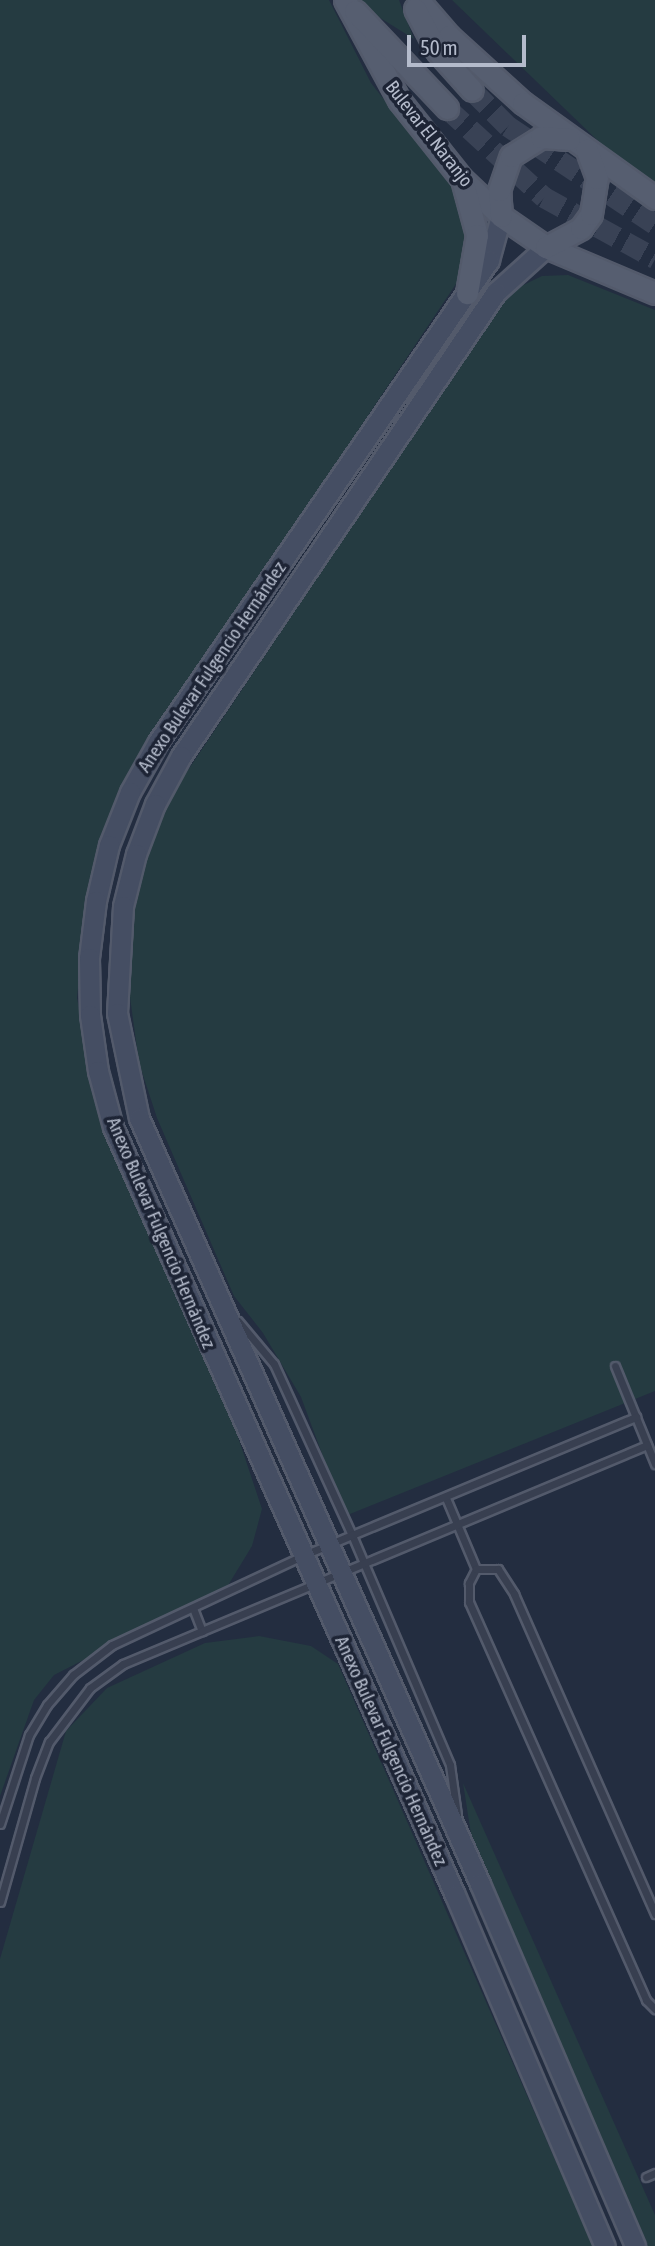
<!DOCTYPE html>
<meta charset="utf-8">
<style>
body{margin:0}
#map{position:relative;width:655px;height:2246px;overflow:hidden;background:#232d40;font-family:"Asap Condensed",sans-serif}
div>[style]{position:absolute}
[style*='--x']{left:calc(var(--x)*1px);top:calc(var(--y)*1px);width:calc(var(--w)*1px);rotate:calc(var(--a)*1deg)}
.green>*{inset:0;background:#253b41}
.primary-tunnel>*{height:21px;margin-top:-10.5px;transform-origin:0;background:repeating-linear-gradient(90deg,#394255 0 21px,transparent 0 31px)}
.roads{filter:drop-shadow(2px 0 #535a6b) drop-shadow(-2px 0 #535a6b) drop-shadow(0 2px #535a6b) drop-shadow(0 -2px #535a6b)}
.lane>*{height:7px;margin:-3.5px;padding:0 3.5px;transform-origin:3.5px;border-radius:3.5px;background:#383f50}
.secondary>*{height:19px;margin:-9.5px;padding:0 9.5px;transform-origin:9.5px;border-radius:9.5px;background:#454e63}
.primary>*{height:21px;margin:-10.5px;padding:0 10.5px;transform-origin:10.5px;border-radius:10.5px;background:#565e70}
span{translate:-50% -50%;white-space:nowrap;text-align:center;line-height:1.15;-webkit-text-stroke:7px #1d2435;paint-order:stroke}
.street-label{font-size:19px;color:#b4bbcb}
.scale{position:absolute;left:407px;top:35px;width:119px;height:32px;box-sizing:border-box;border:4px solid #b4bbcb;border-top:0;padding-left:9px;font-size:21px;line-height:24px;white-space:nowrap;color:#b4bbcb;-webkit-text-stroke:5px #1d2435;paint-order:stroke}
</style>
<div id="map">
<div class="green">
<i style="clip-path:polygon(0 0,329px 0,371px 83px,462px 199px,470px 263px,141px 755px,87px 898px,77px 998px,102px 1118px,233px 1422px,262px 1509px,252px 1546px,227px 1587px,54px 1675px,34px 1700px,0 1796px)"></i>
<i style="clip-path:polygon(359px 0,399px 0,414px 39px,361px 6px)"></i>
<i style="clip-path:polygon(452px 0,655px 0,655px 185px,622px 164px)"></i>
<i style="clip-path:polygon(568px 275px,655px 310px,655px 1391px,345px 1516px,301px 1397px,263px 1333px,234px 1296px,157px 1118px,139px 1063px,129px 990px,129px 919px,147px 846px,182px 779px,509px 292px,542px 276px)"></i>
<i style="clip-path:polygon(259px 1636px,311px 1646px,338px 1664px,593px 2246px,0 2246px,0 1959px,66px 1731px,107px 1688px,205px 1643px)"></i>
<i style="clip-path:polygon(463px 1783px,655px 2215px,655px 2246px,645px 2246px,474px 1853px)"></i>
</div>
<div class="primary-tunnel">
<i style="--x:472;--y:90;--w:51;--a:45"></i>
<i style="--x:508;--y:126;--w:177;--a:33.7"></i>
<i style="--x:447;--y:108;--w:132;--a:42.5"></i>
<i style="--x:544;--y:197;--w:127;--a:28.8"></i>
</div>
<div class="roads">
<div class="lane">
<i style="--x:238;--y:1321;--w:56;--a:50.1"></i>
<i style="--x:274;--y:1364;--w:188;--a:65.5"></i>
<i style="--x:352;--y:1535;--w:250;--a:66.9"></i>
<i style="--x:450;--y:1765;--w:50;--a:82"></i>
<i style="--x:615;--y:1366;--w:106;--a:67.8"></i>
<i style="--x:446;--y:1498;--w:77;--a:67.1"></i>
<i style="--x:476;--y:1569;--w:16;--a:117"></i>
<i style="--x:469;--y:1583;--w:19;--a:90"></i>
<i style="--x:469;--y:1602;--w:436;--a:66"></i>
<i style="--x:646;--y:2000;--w:13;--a:45"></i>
<i style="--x:476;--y:1569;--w:22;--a:0"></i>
<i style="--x:498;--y:1569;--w:30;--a:57"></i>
<i style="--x:514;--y:1594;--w:350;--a:66.2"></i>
<i style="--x:193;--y:1608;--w:25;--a:69"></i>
<i style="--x:0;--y:1824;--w:94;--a:-72"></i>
<i style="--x:29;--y:1735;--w:35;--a:-59"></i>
<i style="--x:47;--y:1705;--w:40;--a:-49"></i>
<i style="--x:73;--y:1675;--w:49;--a:-37.6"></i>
<i style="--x:112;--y:1645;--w:212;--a:-25.1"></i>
<i style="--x:304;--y:1555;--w:360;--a:-22.6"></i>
<i style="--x:0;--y:1902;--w:129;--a:-74.2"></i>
<i style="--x:35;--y:1778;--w:39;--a:-69"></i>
<i style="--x:49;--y:1742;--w:68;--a:-52.8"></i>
<i style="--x:90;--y:1688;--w:41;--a:-36"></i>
<i style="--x:123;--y:1664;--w:568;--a:-22.68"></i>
<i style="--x:646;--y:2177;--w:10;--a:-24"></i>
</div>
<div class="secondary">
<i style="--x:501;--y:216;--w:46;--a:105.3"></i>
<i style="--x:489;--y:260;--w:585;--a:124.48"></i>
<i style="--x:158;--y:742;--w:57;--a:119.2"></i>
<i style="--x:130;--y:792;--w:57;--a:111.6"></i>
<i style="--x:109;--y:845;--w:57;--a:103.1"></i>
<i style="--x:96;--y:901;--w:57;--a:97"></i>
<i style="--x:89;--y:958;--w:57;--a:89"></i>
<i style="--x:90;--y:1015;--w:57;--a:81.9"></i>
<i style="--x:98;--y:1071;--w:58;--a:75"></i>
<i style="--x:113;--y:1127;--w:841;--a:66"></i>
<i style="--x:455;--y:1895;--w:382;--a:66.9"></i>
<i style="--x:546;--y:247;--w:67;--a:138"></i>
<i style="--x:496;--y:292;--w:561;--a:124.17"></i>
<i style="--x:181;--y:756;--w:55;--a:118.4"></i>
<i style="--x:155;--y:804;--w:53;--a:110.8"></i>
<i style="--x:136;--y:854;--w:54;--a:104"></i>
<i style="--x:123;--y:906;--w:107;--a:93.2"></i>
<i style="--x:117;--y:1013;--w:107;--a:78.2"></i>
<i style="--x:139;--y:1118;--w:838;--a:66"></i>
<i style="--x:480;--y:1884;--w:394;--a:66.8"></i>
</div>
<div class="primary">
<i style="--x:345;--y:0;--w:114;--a:61.6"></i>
<i style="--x:399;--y:100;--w:100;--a:51.5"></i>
<i style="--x:461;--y:178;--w:55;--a:43.5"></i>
<i style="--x:501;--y:216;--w:55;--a:34.6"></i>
<i style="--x:546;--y:247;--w:118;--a:22.9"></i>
<i style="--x:418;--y:0;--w:48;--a:49.3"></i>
<i style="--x:449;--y:36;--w:100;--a:42.2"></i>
<i style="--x:523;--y:103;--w:163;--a:35.7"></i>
<i style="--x:415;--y:9;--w:47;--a:62.4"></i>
<i style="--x:437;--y:51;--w:52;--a:48.1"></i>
<i style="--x:355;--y:11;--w:134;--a:46.5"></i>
<i style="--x:463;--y:183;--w:54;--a:74.9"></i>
<i style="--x:477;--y:235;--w:59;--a:99.8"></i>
<i style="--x:501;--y:216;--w:26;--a:-94"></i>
<i style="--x:499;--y:190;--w:36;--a:-71"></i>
<i style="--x:511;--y:156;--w:36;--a:-32"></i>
<i style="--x:541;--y:137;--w:28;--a:4"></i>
<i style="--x:546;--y:247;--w:40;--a:-28"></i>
<i style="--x:581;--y:228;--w:17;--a:-54"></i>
<i style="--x:591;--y:214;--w:36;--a:-81"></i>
<i style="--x:597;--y:178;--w:30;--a:-110"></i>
</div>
</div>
<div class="street-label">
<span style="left:429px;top:134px;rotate:52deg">Bulevar El Naranjo</span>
<span style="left:212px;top:667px;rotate:-56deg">Anexo Bulevar Fulgencio Hernández</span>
<span style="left:161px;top:1233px;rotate:67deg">Anexo Bulevar Fulgencio Hernández</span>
<span style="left:391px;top:1751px;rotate:66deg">Anexo Bulevar Fulgencio Hernández</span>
</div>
<div class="scale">50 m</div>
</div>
